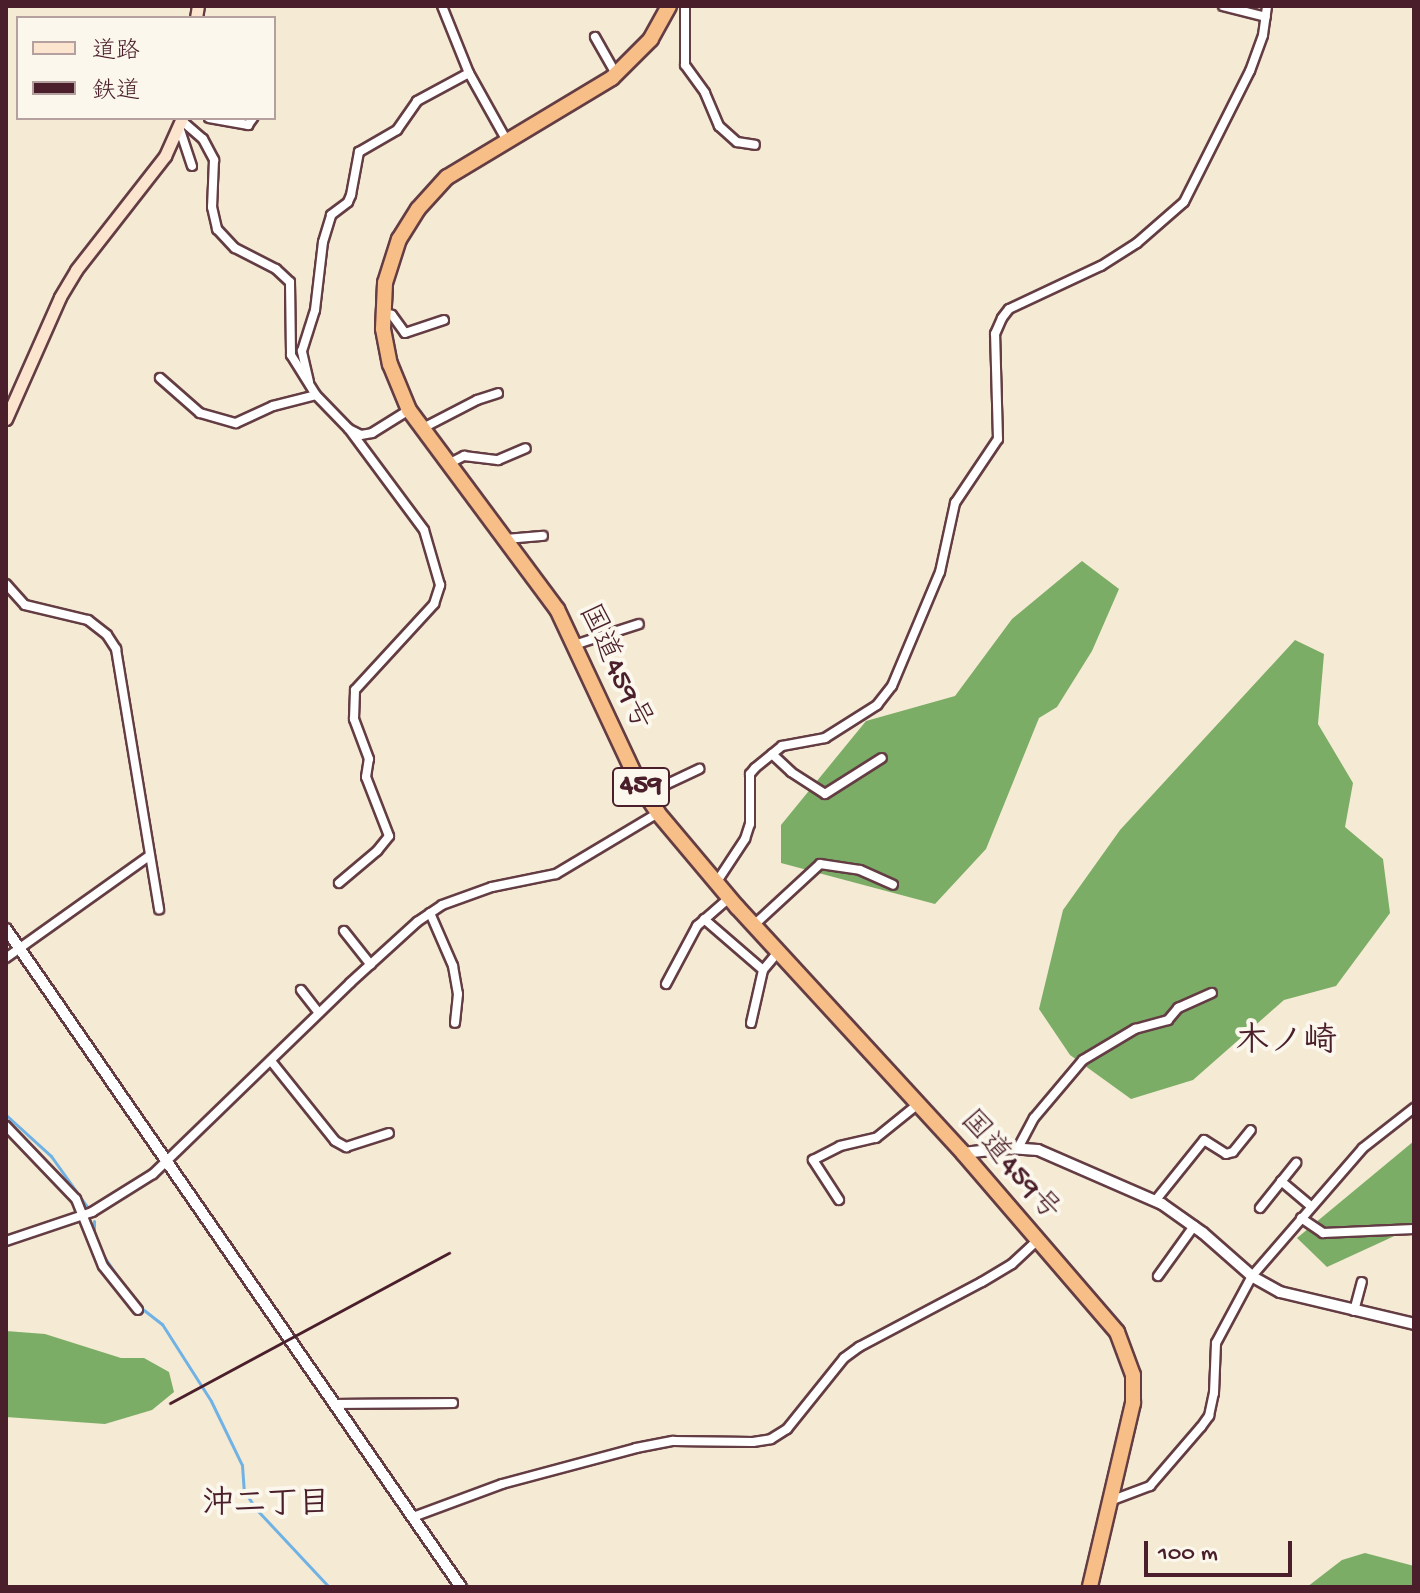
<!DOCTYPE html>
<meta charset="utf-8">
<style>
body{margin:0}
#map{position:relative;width:1420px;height:1593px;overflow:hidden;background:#f5ead3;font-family:"Gochi Hand","Klee One",sans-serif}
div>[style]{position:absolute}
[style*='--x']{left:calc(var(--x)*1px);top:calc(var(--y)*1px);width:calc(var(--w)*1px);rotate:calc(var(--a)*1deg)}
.forest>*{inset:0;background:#7cad67}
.stream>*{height:3px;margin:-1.5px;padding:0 1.5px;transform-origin:1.5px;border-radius:1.5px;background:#71b2e5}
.roads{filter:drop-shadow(2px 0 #643d44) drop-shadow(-2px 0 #643d44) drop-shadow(0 2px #643d44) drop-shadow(0 -2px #643d44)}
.minor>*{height:8px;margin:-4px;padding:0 4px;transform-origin:4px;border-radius:4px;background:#fff}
.tertiary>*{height:10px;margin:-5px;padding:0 5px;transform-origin:5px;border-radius:5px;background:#fff}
.secondary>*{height:11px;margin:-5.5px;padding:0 5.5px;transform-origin:5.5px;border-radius:5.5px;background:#fce5cf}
.trunk>*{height:14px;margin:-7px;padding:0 7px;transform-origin:7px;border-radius:7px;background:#f7be88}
.rail>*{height:3px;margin:-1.5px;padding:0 1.5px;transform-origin:1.5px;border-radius:1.5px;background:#4a1f2b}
span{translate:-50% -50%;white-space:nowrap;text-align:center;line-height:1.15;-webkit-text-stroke:8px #fbf7ec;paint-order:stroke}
.shield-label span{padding:2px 6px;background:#fbf7ec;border:2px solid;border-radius:6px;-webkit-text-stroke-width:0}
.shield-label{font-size:28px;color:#4a1f2b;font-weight:700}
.street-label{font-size:30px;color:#4a1f2b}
.neighbourhood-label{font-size:32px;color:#4a1f2b;font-weight:700}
.quarter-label{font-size:34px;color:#4a1f2b;font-weight:700}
.frame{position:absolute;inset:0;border:8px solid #4a1f2b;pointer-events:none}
.legend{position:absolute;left:16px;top:16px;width:260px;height:104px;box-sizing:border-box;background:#fbf7ec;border:2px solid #b4a19f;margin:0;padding:10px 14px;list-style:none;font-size:24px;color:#4a1f2b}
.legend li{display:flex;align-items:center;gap:16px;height:40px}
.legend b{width:40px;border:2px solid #b4a19f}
.scale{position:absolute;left:1144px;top:1541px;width:148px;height:36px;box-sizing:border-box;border:4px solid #4a1f2b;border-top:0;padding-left:10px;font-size:24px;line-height:28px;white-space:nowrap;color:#4a1f2b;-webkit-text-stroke:6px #fbf7ec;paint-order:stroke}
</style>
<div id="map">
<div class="forest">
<i style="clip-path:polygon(1082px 561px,1119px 589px,1092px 651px,1057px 707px,1039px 718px,986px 849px,935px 904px,781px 863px,781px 825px,866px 721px,955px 696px,1012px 619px)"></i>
<i style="clip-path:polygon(1295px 640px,1324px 654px,1318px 724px,1353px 783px,1345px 827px,1383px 859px,1390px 913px,1336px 986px,1284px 1000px,1193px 1080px,1131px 1099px,1070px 1055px,1039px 1009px,1063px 910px,1120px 830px)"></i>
<i style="clip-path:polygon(1414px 1141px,1414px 1227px,1327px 1267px,1297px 1238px)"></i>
<i style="clip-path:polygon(6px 1331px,45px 1334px,121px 1358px,144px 1358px,169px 1372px,174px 1392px,152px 1410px,105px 1424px,6px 1417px)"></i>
<i style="clip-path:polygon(1365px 1553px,1414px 1566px,1414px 1587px,1307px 1587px,1342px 1560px)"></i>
</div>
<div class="stream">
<i style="--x:6;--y:1115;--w:61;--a:42.3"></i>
<i style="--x:51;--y:1156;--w:64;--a:54.6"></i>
<i style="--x:94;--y:1221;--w:11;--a:90"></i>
<i style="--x:94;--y:1232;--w:25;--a:69"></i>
<i style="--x:103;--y:1255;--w:36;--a:56"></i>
<i style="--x:140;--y:1307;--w:28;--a:38"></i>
<i style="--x:162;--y:1324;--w:91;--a:57.5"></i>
<i style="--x:211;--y:1401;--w:71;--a:64.2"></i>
<i style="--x:242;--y:1465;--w:26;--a:86"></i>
<i style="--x:244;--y:1491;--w:23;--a:56"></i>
<i style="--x:257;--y:1510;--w:105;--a:46.9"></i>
</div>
<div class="roads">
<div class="minor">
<i style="--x:442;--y:6;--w:72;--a:68.1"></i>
<i style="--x:469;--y:73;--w:78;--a:60.8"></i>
<i style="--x:685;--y:6;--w:59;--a:90"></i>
<i style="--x:685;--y:65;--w:34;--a:54"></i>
<i style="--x:705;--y:93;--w:36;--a:67"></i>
<i style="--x:719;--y:126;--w:24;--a:42"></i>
<i style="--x:737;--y:142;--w:18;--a:9"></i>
<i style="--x:1223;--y:6;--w:44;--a:14.3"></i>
<i style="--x:595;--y:37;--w:43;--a:60.4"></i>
<i style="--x:209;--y:118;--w:40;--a:10"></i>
<i style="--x:248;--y:125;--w:9;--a:-54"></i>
<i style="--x:181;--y:120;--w:29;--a:41"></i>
<i style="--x:203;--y:139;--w:24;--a:62"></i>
<i style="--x:214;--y:160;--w:47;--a:92.4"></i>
<i style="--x:212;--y:207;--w:23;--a:77"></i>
<i style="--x:217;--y:229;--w:26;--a:47"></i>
<i style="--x:235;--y:248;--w:46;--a:27.1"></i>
<i style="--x:276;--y:269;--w:19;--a:43"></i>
<i style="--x:290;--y:282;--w:73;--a:89.2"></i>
<i style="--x:291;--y:355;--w:47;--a:58"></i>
<i style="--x:316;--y:395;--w:47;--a:45.9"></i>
<i style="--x:349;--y:429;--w:13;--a:27"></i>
<i style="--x:361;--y:435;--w:11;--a:-10"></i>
<i style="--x:372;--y:433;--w:44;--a:-31.9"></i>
<i style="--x:179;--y:127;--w:41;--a:71.6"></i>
<i style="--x:383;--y:312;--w:9;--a:18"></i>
<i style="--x:392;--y:315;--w:22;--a:54"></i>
<i style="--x:405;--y:333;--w:41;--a:-18.4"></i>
<i style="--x:160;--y:378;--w:53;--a:41.2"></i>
<i style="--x:200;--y:413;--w:37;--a:16"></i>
<i style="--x:236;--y:423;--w:41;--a:-24.7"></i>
<i style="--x:273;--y:406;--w:44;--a:-14.3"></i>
<i style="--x:309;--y:382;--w:32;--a:-103"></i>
<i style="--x:302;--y:351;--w:43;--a:-72.4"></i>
<i style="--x:315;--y:310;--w:68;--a:-83.3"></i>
<i style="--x:323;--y:242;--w:28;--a:-73"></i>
<i style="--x:331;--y:215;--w:21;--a:-37"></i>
<i style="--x:348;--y:202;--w:8;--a:-67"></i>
<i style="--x:351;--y:195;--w:44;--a:-79.5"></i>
<i style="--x:359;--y:152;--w:44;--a:-30.1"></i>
<i style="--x:397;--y:130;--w:35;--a:-55"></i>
<i style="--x:417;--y:101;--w:59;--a:-28.3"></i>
<i style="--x:423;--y:428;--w:61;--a:-27.4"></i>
<i style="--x:477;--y:400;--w:22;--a:-18"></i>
<i style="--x:450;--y:463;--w:16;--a:-27"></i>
<i style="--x:464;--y:456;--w:34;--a:7"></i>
<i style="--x:498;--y:460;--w:30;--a:-23"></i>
<i style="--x:507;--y:539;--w:36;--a:-5"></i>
<i style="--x:6;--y:584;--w:28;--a:48"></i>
<i style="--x:25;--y:605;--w:65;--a:13.4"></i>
<i style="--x:88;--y:620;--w:24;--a:38"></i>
<i style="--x:107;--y:635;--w:17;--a:57"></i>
<i style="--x:116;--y:649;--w:264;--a:80.6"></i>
<i style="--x:574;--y:645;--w:68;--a:-17.9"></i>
<i style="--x:772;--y:754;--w:26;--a:43"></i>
<i style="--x:791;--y:772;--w:40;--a:32.9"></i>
<i style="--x:825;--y:794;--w:67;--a:-32.3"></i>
<i style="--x:646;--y:794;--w:59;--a:-25.3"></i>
<i style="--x:339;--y:883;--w:50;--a:-40.1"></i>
<i style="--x:377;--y:851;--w:19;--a:-51"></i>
<i style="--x:389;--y:836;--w:63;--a:-111.3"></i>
<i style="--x:366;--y:777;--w:18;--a:-81"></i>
<i style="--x:369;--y:759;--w:43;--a:-110.6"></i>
<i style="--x:354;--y:719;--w:29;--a:-88"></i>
<i style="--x:355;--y:690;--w:117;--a:-47.4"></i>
<i style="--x:434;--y:604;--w:20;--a:-72"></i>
<i style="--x:440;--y:585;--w:57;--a:-106.2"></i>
<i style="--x:424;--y:530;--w:126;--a:-126.6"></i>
<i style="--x:716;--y:883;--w:53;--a:-56.6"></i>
<i style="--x:745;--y:839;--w:16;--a:-72"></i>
<i style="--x:750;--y:824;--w:50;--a:-90"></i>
<i style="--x:750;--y:774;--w:8;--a:-50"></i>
<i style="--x:755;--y:768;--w:35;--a:-39"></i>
<i style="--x:782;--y:746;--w:44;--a:-10.5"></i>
<i style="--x:825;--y:738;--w:62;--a:-32.4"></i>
<i style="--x:877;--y:705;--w:24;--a:-52"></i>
<i style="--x:892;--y:686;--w:124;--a:-67.2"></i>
<i style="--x:940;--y:572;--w:71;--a:-77.7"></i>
<i style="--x:955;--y:503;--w:77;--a:-56.1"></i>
<i style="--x:998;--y:439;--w:105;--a:-91.6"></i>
<i style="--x:995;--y:334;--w:17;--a:-66"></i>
<i style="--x:1002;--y:318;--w:11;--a:-52"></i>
<i style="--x:1009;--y:309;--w:102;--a:-25.1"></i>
<i style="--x:1101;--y:266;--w:43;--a:-32.6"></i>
<i style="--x:1137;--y:243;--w:62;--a:-41.1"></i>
<i style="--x:1184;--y:202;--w:147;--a:-63.3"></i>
<i style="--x:1250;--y:71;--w:38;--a:-70"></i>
<i style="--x:1263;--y:35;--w:29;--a:-82"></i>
<i style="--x:430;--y:913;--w:58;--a:66.5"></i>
<i style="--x:453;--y:966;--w:28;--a:80"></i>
<i style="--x:458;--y:994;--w:29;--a:96"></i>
<i style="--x:704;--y:919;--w:78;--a:40.8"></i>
<i style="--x:754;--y:925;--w:90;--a:-42.7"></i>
<i style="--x:820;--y:864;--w:40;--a:8.5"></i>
<i style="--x:860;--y:870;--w:36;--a:24"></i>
<i style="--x:344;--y:931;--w:43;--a:51.5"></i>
<i style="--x:6;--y:958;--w:176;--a:-35.5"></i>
<i style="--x:666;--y:984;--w:66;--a:-61.9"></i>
<i style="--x:697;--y:926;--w:43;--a:-41.2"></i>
<i style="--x:301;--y:990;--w:29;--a:52"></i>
<i style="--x:751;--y:1023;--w:54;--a:-77.2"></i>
<i style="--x:763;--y:970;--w:23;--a:-50"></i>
<i style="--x:271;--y:1061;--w:102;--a:51.3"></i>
<i style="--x:335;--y:1141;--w:13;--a:29"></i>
<i style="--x:346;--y:1147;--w:45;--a:-18"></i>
<i style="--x:6;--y:1126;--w:101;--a:46.2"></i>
<i style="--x:76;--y:1199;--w:72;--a:68.1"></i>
<i style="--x:103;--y:1266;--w:56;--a:51.5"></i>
<i style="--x:1018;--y:1148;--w:34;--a:-62"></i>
<i style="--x:1034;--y:1118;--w:76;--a:-49.8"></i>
<i style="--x:1083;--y:1060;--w:61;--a:-30.8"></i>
<i style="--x:1135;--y:1029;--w:34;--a:-15"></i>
<i style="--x:1168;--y:1020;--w:16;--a:-50"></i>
<i style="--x:1178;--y:1008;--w:37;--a:-24"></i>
<i style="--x:1281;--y:1181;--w:39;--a:40"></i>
<i style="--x:839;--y:1200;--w:48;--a:-123"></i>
<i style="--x:813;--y:1160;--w:30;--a:-27"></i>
<i style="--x:840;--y:1146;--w:37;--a:-13"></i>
<i style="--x:876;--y:1138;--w:54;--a:-39"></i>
<i style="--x:1155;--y:1201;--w:78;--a:-51.2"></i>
<i style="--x:1204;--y:1140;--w:26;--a:32"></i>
<i style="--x:1226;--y:1154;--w:7;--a:-16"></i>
<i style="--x:1233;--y:1152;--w:28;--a:-51"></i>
<i style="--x:1260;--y:1208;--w:58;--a:-51.3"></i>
<i style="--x:1301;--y:1218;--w:27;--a:34"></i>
<i style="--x:1323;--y:1233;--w:91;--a:-2.5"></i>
<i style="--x:6;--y:1241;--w:91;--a:-18.6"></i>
<i style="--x:92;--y:1212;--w:72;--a:-31.9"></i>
<i style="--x:153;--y:1174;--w:274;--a:-44.1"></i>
<i style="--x:350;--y:983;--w:91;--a:-42.3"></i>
<i style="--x:417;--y:922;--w:30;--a:-34"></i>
<i style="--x:442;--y:905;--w:53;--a:-19.8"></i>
<i style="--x:492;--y:887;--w:65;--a:-11.5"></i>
<i style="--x:556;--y:874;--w:119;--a:-30.9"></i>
<i style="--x:1158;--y:1276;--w:62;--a:-54.2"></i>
<i style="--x:1354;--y:1311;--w:30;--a:-75"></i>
<i style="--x:335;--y:1404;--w:118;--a:-0.5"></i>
<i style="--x:1110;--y:1501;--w:43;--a:-20.6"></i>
<i style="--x:1150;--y:1486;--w:78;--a:-49.2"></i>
<i style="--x:1201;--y:1427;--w:14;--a:-54"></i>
<i style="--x:1209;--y:1416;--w:24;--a:-78"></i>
<i style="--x:1214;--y:1393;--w:50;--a:-87.7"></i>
<i style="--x:1216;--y:1343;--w:76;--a:-61.8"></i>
<i style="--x:1252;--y:1276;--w:169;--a:-49.1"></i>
<i style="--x:1363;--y:1148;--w:65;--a:-38.1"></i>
<i style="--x:413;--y:1517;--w:95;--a:-20.3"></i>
<i style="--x:502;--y:1484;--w:139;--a:-15"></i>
<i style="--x:636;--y:1448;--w:38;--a:-11"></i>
<i style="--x:673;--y:1441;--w:80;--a:0.7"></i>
<i style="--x:753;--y:1442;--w:18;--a:-9"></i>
<i style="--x:771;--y:1439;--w:19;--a:-32"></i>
<i style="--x:787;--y:1429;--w:91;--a:-51.2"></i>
<i style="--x:844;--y:1358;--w:19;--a:-36"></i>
<i style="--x:859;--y:1347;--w:139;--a:-27.9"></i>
<i style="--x:982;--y:1282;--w:35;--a:-31"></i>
<i style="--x:1012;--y:1264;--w:35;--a:-43"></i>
</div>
<div class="tertiary">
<i style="--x:6;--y:929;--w:800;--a:55.34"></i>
<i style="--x:963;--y:1153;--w:46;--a:-6.2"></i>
<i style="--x:1009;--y:1148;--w:29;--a:4"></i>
<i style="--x:1038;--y:1150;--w:135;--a:23.5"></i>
<i style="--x:1162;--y:1204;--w:50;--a:35.3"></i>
<i style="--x:1203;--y:1233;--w:67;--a:41.3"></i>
<i style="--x:1253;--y:1277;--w:31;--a:29"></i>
<i style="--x:1280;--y:1292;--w:138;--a:13.4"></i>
</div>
<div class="secondary">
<i style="--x:196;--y:18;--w:12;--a:-81"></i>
<i style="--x:6;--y:419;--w:133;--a:-66.1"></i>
<i style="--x:60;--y:297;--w:31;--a:-59"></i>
<i style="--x:76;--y:270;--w:145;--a:-52"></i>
<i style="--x:165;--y:156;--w:42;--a:-65.9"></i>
</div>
<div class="trunk">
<i style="--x:669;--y:6;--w:38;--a:119"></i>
<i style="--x:651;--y:39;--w:55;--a:135"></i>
<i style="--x:612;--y:78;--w:192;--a:149"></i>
<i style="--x:447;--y:177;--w:43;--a:132.2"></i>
<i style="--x:418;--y:209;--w:36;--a:122"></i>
<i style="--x:399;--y:239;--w:46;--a:107.7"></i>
<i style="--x:385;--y:283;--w:46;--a:92.5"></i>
<i style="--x:383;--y:329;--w:36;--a:79"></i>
<i style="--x:390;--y:364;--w:50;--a:67.6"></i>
<i style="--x:409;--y:410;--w:248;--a:53.4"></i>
<i style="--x:557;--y:609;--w:195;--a:64.9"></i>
<i style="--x:640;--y:786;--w:32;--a:56"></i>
<i style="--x:658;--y:813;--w:123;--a:50"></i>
<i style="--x:737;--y:907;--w:334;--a:47.4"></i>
<i style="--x:963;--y:1153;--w:236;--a:49.3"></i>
<i style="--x:1117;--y:1332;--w:46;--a:69.6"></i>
<i style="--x:1133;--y:1375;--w:28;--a:90"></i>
<i style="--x:1133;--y:1403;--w:189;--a:103.2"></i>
</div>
</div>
<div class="rail">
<i style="--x:170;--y:1403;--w:317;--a:-28.3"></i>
</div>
<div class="shield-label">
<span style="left:641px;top:787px">459</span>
</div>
<div class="street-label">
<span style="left:613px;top:668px;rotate:65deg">国道459号</span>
<span style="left:1008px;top:1167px;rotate:49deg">国道459号</span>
</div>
<div class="neighbourhood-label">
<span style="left:266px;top:1506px">沖二丁目</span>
</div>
<div class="quarter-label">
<span style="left:1286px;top:1045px">木ノ崎</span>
</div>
<div class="frame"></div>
<ul class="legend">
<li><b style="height:10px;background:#fce5cf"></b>道路</li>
<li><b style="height:10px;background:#4a1f2b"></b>鉄道</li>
</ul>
<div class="scale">100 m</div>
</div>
